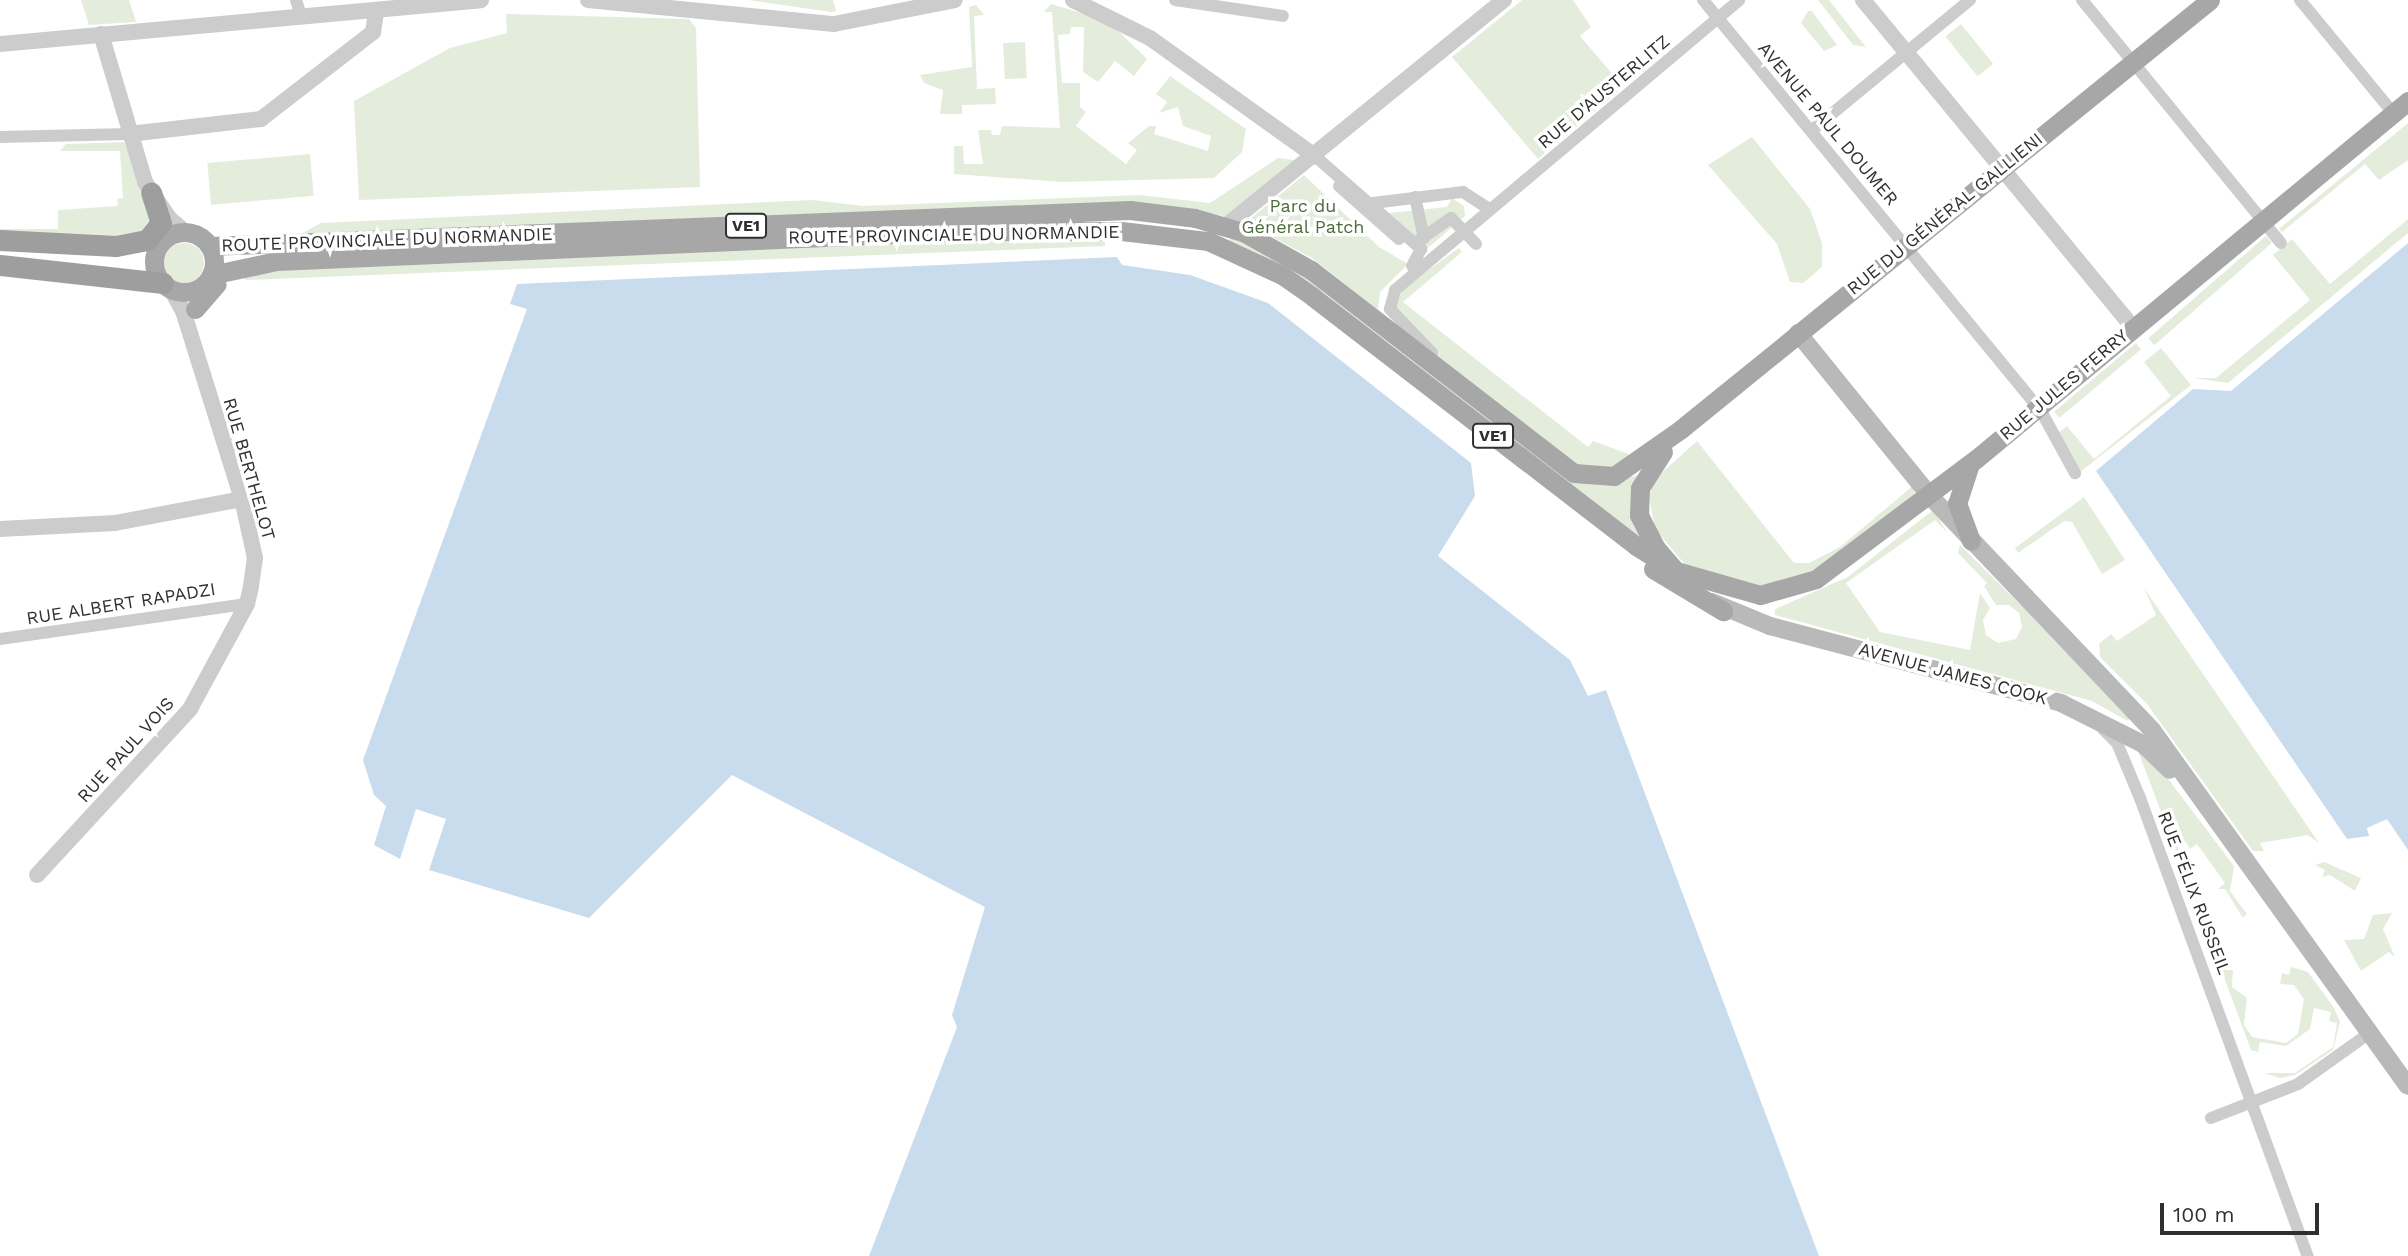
<!DOCTYPE html>
<meta charset="utf-8">
<style>
body{margin:0}
#map{position:relative;width:2408px;height:1256px;overflow:hidden;background:#fff;font-family:"Work Sans",sans-serif}
div>[style]{position:absolute}
[style*='--x']{left:calc(var(--x)*1px);top:calc(var(--y)*1px);width:calc(var(--w)*1px);rotate:calc(var(--a)*1deg)}
.green>*{inset:0;background:#e4eddc;transform-origin:0 0}
.round{border-radius:50%}
.water>*{inset:0;background:#c8dced}
.minor>*{height:12px;margin:-6px;padding:0 6px;transform-origin:6px;border-radius:6px;background:#ccc}
.tertiary>*{height:16px;margin:-8px;padding:0 8px;transform-origin:8px;border-radius:8px;background:#ccc}
.secondary>*{height:18px;margin:-9px;padding:0 9px;transform-origin:9px;border-radius:9px;background:#b9b9b9}
.primary>*{height:19px;margin:-9.5px;padding:0 9.5px;transform-origin:9.5px;border-radius:9.5px;background:#a7a7a7}
.primary>.ring{margin:-9.5px;padding:0;box-sizing:content-box;background:none;border:19px solid #a7a7a7;border-radius:50%}
.trunk>*{height:21px;margin:-10.5px;padding:0 10.5px;transform-origin:10.5px;border-radius:10.5px;background:#9e9e9e}
span{translate:-50% -50%;white-space:nowrap;text-align:center;line-height:1.15;-webkit-text-stroke:7px #fff;paint-order:stroke}
.shield-label span{padding:2px 5px;background:#fff;border:2px solid;border-radius:5px;-webkit-text-stroke-width:0}
.shield-label{font-size:16px;color:#2f2f2f;font-weight:700}
.street-label{font-size:18px;color:#2f2f2f}
.park-label{font-size:18px;color:#4e6c3a}
.scale{position:absolute;left:2160px;top:1203px;width:159px;height:32px;box-sizing:border-box;border:4px solid #2f2f2f;border-top:0;padding-left:9px;font-size:21px;line-height:24px;white-space:nowrap;color:#2f2f2f;-webkit-text-stroke:5px #fff;paint-order:stroke}
</style>
<div id="map">
<div class="green">
<i style="clip-path:polygon(81px 0,129px 0,136px 22px,89px 25px)"></i>
<i style="clip-path:polygon(748px 0,833px 0,836px 11px,831px 12px)"></i>
<i style="clip-path:polygon(1522px 0,1573px 0,1591px 27px,1580px 36px,1621px 84px,1660px 57px,1538px 159px,1452px 57px)"></i>
<i style="clip-path:polygon(1818px 0,1829px 0,1866px 47px,1853px 45px)"></i>
<i style="clip-path:polygon(1051px 4px,1108px 21px,1147px 59px,1134px 76px,1115px 61px,1098px 82px,1083px 72px,1084px 27px,1071px 27px,1070px 34px,1058px 35px,1062px 83px,1080px 83px,1080px 107px,1086px 112px,1076px 126px,1126px 164px,1137px 150px,1128px 143px,1149px 126px,1156px 126px,1154px 134px,1208px 151px,1211px 136px,1183px 126px,1178px 107px,1159px 113px,1167px 102px,1156px 94px,1170px 76px,1246px 129px,1242px 152px,1214px 178px,1062px 182px,954px 174px,954px 146px,963px 146px,964px 164px,983px 164px,978px 130px,991px 130px,992px 135px,1000px 135px,1002px 126px,1060px 128px,1052px 12px,1044px 12px)"></i>
<i style="clip-path:polygon(976px 5px,984px 15px,974px 16px,977px 89px,995px 88px,996px 104px,962px 105px,962px 114px,940px 114px,943px 90px,924px 83px,920px 75px,972px 67px,969px 7px)"></i>
<i style="clip-path:polygon(1808px 11px,1812px 11px,1837px 45px,1824px 51px,1801px 23px)"></i>
<i style="clip-path:polygon(506px 14px,689px 19px,696px 28px,700px 187px,359px 200px,354px 101px,450px 48px,507px 33px)"></i>
<i style="left:1961px;top:24px;width:51px;height:20px;rotate:51deg"></i>
<i style="left:1025px;top:42px;width:36px;height:22px;rotate:87deg"></i>
<i style="clip-path:polygon(2408px 123px,2408px 160px,2379px 180px,2365px 164px,2282px 232px,2279px 229px)"></i>
<i style="clip-path:polygon(1752px 137px,1810px 209px,1822px 243px,1822px 267px,1803px 283px,1790px 282px,1777px 244px,1708px 165px)"></i>
<i style="clip-path:polygon(125px 142px,155px 224px,136px 238px,0 236px,0 229px,58px 229px,58px 210px,118px 206px,117px 199px,123px 198px,120px 151px,60px 151px,66px 144px)"></i>
<i style="left:310px;top:154px;width:42px;height:103px;rotate:85deg"></i>
<i style="clip-path:polygon(1278px 158px,1294px 160px,1295px 167px,1230px 218px,1191px 209px,293px 238px,321px 223px,812px 200px,864px 206px,1139px 195px,1210px 203px)"></i>
<i style="clip-path:polygon(1304px 175px,1379px 247px,1408px 264px,1380px 292px,1378px 310px,1312px 258px,1245px 223px)"></i>
<i style="clip-path:polygon(1452px 198px,1464px 206px,1465px 216px,1428px 248px,1389px 213px,1447px 207px)"></i>
<i style="clip-path:polygon(2408px 219px,2408px 233px,2228px 383px,2194px 378px,2216px 378px,2310px 300px,2273px 255px,2292px 239px,2330px 284px)"></i>
<i style="clip-path:polygon(1237px 235px,1290px 263px,1561px 472px,1614px 481px,1639px 475px,1643px 544px,1225px 242px)"></i>
<i style="clip-path:polygon(1104px 236px,1105px 246px,245px 280px,245px 272px,534px 254px)"></i>
<i style="left:2266px;top:236px;width:9px;height:156px;rotate:49deg"></i>
<i class="round" style="left:164px;top:243px;width:40px;height:40px"></i>
<i style="clip-path:polygon(1459px 248px,1462px 252px,1403px 302px,1588px 447px,1593px 441px,1629px 454px,1616px 471px,1571px 464px,1447px 366px,1395px 312px,1402px 289px)"></i>
<i style="left:2136px;top:343px;width:8px;height:107px;rotate:50deg"></i>
<i style="clip-path:polygon(2161px 348px,2191px 385px,2080px 472px,2058px 433px,2067px 426px,2094px 459px,2171px 396px,2144px 362px)"></i>
<i style="clip-path:polygon(1697px 441px,1794px 563px,1809px 563px,1840px 547px,1915px 484px,1914px 494px,1831px 565px,1759px 587px,1688px 568px,1655px 529px,1649px 496px,1655px 479px)"></i>
<i style="clip-path:polygon(2084px 497px,2125px 560px,2102px 574px,2072px 522px,2064px 521px,2018px 553px,2015px 548px)"></i>
<i style="clip-path:polygon(1933px 510px,1947px 532px,1935px 520px,1846px 583px,1880px 632px,1970px 650px,1980px 593px,1990px 608px,1983px 620px,1986px 635px,1998px 643px,2016px 639px,2022px 627px,2019px 613px,2009px 605px,1996px 605px,1984px 586px,1987px 583px,1958px 553px,1960px 545px,2131px 714px,2128px 721px,2092px 701px,1775px 615px,1775px 609px,1848px 577px)"></i>
<i style="clip-path:polygon(2144px 588px,2319px 843px,2308px 835px,2260px 843px,2264px 851px,2253px 851px,2147px 704px,2100px 657px,2099px 644px,2111px 634px,2117px 641px,2156px 615px)"></i>
<i style="clip-path:polygon(2136px 746px,2166px 776px,2234px 866px,2230px 891px,2247px 914px,2243px 918px,2225px 889px,2218px 889px,2225px 883px,2197px 844px,2190px 849px,2186px 842px,2177px 845px,2189px 885px)"></i>
<i style="clip-path:polygon(2324px 862px,2361px 878px,2355px 891px,2330px 875px,2322px 877px,2325px 870px,2315px 865px)"></i>
<i style="clip-path:polygon(2195px 899px,2211px 921px,2209px 933px,2221px 951px,2218px 961px,2225px 970px,2233px 970px,2232px 987px,2247px 998px,2244px 1025px,2252px 1037px,2286px 1043px,2298px 1034px,2304px 999px,2294px 985px,2280px 984px,2282px 973px,2289px 975px,2291px 967px,2308px 972px,2334px 1008px,2340px 1022px,2333px 1050px,2295px 1075px,2280px 1078px,2264px 1073px,2295px 1073px,2333px 1047px,2337px 1023px,2329px 1021px,2331px 1012px,2314px 1008px,2310px 1029px,2286px 1046px,2260px 1042px,2258px 1052px,2251px 1050px)"></i>
<i style="clip-path:polygon(2392px 913px,2383px 929px,2395px 957px,2389px 952px,2361px 971px,2344px 940px,2364px 939px,2373px 915px)"></i>
</div>
<div class="water">
<i style="clip-path:polygon(2408px 243px,2408px 850px,2387px 819px,2367px 828px,2369px 836px,2347px 839px,2096px 471px,2193px 389px,2231px 391px)"></i>
<i style="clip-path:polygon(1117px 257px,1122px 265px,1190px 275px,1268px 303px,1471px 463px,1475px 496px,1438px 556px,1570px 660px,1588px 696px,1606px 690px,1819px 1256px,869px 1256px,957px 1027px,952px 1015px,985px 907px,732px 775px,589px 918px,429px 870px,446px 819px,416px 809px,400px 859px,374px 845px,386px 806px,374px 795px,363px 760px,527px 309px,510px 304px,517px 284px)"></i>
</div>
<div class="minor">
<i style="--x:296;--y:0;--w:19;--a:72"></i>
<i style="--x:1175;--y:0;--w:109;--a:8.4"></i>
<i style="--x:1703;--y:0;--w:532;--a:50.57"></i>
<i style="--x:2041;--y:411;--w:71;--a:61.3"></i>
<i style="--x:2082;--y:0;--w:314;--a:50.7"></i>
<i style="--x:2300;--y:0;--w:146;--a:50.5"></i>
<i style="--x:1811;--y:131;--w:206;--a:-39.5"></i>
<i style="--x:0;--y:137;--w:129;--a:-1.3"></i>
<i style="--x:1316;--y:157;--w:140;--a:41.2"></i>
<i style="--x:1421;--y:249;--w:19;--a:118"></i>
<i style="--x:1339;--y:186;--w:80;--a:41.5"></i>
<i style="--x:1415;--y:197;--w:42;--a:77.6"></i>
<i style="--x:1373;--y:203;--w:91;--a:-7"></i>
<i style="--x:1463;--y:192;--w:31;--a:33"></i>
<i style="--x:1415;--y:243;--w:44;--a:-34.8"></i>
<i style="--x:1451;--y:218;--w:36;--a:46"></i>
<i style="--x:1432;--y:353;--w:61;--a:-133.7"></i>
<i style="--x:1390;--y:309;--w:20;--a:-75"></i>
<i style="--x:1395;--y:290;--w:450;--a:-40.1"></i>
<i style="--x:0;--y:639;--w:249;--a:-8.1"></i>
<i style="--x:2103;--y:729;--w:20;--a:45"></i>
<i style="--x:2117;--y:743;--w:60;--a:67.3"></i>
<i style="--x:2140;--y:798;--w:488;--a:69.9"></i>
<i style="--x:2211;--y:1118;--w:93;--a:-21.3"></i>
<i style="--x:2298;--y:1084;--w:86;--a:-35.5"></i>
</div>
<div class="tertiary">
<i style="--x:588;--y:0;--w:247;--a:5.6"></i>
<i style="--x:834;--y:24;--w:123;--a:-11.2"></i>
<i style="--x:1073;--y:0;--w:86;--a:26.3"></i>
<i style="--x:1150;--y:38;--w:204;--a:35.6"></i>
<i style="--x:1863;--y:0;--w:424;--a:50.5"></i>
<i style="--x:101;--y:34;--w:154;--a:73.4"></i>
<i style="--x:145;--y:182;--w:43;--a:56.3"></i>
<i style="--x:169;--y:218;--w:23;--a:41"></i>
<i style="--x:0;--y:44;--w:483;--a:-5.2"></i>
<i style="--x:129;--y:134;--w:133;--a:-6.5"></i>
<i style="--x:261;--y:119;--w:142;--a:-37.8"></i>
<i style="--x:373;--y:32;--w:19;--a:-81"></i>
<i style="--x:1227;--y:225;--w:357;--a:-39.1"></i>
<i style="--x:160;--y:245;--w:28;--a:-72"></i>
<i style="--x:0;--y:529;--w:115;--a:-3"></i>
<i style="--x:115;--y:523;--w:129;--a:-10.7"></i>
<i style="--x:37;--y:875;--w:226;--a:-47.3"></i>
<i style="--x:190;--y:709;--w:119;--a:-61.5"></i>
<i style="--x:247;--y:604;--w:18;--a:-77"></i>
<i style="--x:251;--y:586;--w:28;--a:-82"></i>
<i style="--x:255;--y:558;--w:60;--a:-102.4"></i>
<i style="--x:242;--y:499;--w:197;--a:-107.4"></i>
<i style="--x:183;--y:311;--w:26;--a:-119"></i>
</div>
<div class="secondary">
<i style="--x:1798;--y:333;--w:208;--a:51"></i>
<i style="--x:1929;--y:495;--w:324;--a:46.5"></i>
<i style="--x:2152;--y:730;--w:438;--a:54.3"></i>
<i style="--x:1712;--y:602;--w:63;--a:22.5"></i>
<i style="--x:1770;--y:626;--w:301;--a:14.8"></i>
<i style="--x:2061;--y:703;--w:92;--a:26.6"></i>
<i style="--x:2143;--y:744;--w:37;--a:44"></i>
</div>
<div class="primary">
<i class="ring" style="left:154px;top:232px;width:41px;height:41px"></i>
<i style="--x:209;--y:246;--w:922;--a:-2.24"></i>
<i style="--x:1130;--y:210;--w:65;--a:7"></i>
<i style="--x:1195;--y:218;--w:50;--a:16.3"></i>
<i style="--x:1243;--y:232;--w:78;--a:29.2"></i>
<i style="--x:1311;--y:270;--w:332;--a:37.7"></i>
<i style="--x:1574;--y:473;--w:40;--a:4.3"></i>
<i style="--x:1614;--y:476;--w:82;--a:-35"></i>
<i style="--x:1681;--y:429;--w:681;--a:-39.04"></i>
<i style="--x:211;--y:275;--w:67;--a:-12"></i>
<i style="--x:277;--y:261;--w:689;--a:-2.5"></i>
<i style="--x:965;--y:231;--w:156;--a:0"></i>
<i style="--x:1121;--y:231;--w:88;--a:6.6"></i>
<i style="--x:1208;--y:241;--w:81;--a:24.7"></i>
<i style="--x:1282;--y:275;--w:38;--a:35"></i>
<i style="--x:1313;--y:297;--w:408;--a:37.6"></i>
<i style="--x:1636;--y:546;--w:47;--a:32"></i>
<i style="--x:195;--y:309;--w:33;--a:-49"></i>
<i style="--x:1663;--y:452;--w:43;--a:122.6"></i>
<i style="--x:1640;--y:488;--w:27;--a:92"></i>
<i style="--x:1639;--y:515;--w:36;--a:63"></i>
<i style="--x:1655;--y:547;--w:32;--a:49"></i>
<i style="--x:1676;--y:571;--w:87;--a:15.9"></i>
<i style="--x:1760;--y:595;--w:58;--a:-15.9"></i>
<i style="--x:1816;--y:579;--w:200;--a:-36.9"></i>
<i style="--x:1976;--y:459;--w:561;--a:-39.65"></i>
<i style="--x:1969;--y:467;--w:38;--a:108"></i>
<i style="--x:1957;--y:503;--w:40;--a:69.8"></i>
<i style="--x:1653;--y:569;--w:82;--a:31"></i>
</div>
<div class="trunk">
<i style="--x:0;--y:240;--w:116;--a:3"></i>
<i style="--x:116;--y:246;--w:32;--a:-11"></i>
<i style="--x:147;--y:240;--w:22;--a:-51"></i>
<i style="--x:161;--y:223;--w:32;--a:-108"></i>
<i style="--x:0;--y:265;--w:164;--a:6.3"></i>
</div>
<div class="shield-label">
<span style="left:746px;top:226px">VE1</span>
<span style="left:1493px;top:436px">VE1</span>
</div>
<div class="street-label">
<span style="left:1604px;top:92px;rotate:-40deg">RUE D'AUSTERLITZ</span>
<span style="left:1828px;top:124px;rotate:50deg">AVENUE PAUL DOUMER</span>
<span style="left:1945px;top:214px;rotate:-39deg">RUE DU GÉNÉRAL GALLIENI</span>
<span style="left:954px;top:235px;rotate:-1deg">ROUTE PROVINCIALE DU NORMANDIE</span>
<span style="left:387px;top:240px;rotate:-2deg">ROUTE PROVINCIALE DU NORMANDIE</span>
<span style="left:2064px;top:385px;rotate:-40deg">RUE JULES FERRY</span>
<span style="left:249px;top:469px;rotate:74deg">RUE BERTHELOT</span>
<span style="left:121px;top:604px;rotate:-9deg">RUE ALBERT RAPADZI</span>
<span style="left:1953px;top:674px;rotate:15deg">AVENUE JAMES COOK</span>
<span style="left:126px;top:750px;rotate:-48deg">RUE PAUL VOIS</span>
<span style="left:2194px;top:893px;rotate:69deg">RUE FÉLIX RUSSEIL</span>
</div>
<div class="park-label">
<span style="left:1303px;top:217px">Parc du<br>Général Patch</span>
</div>
<div class="scale">100 m</div>
</div>
